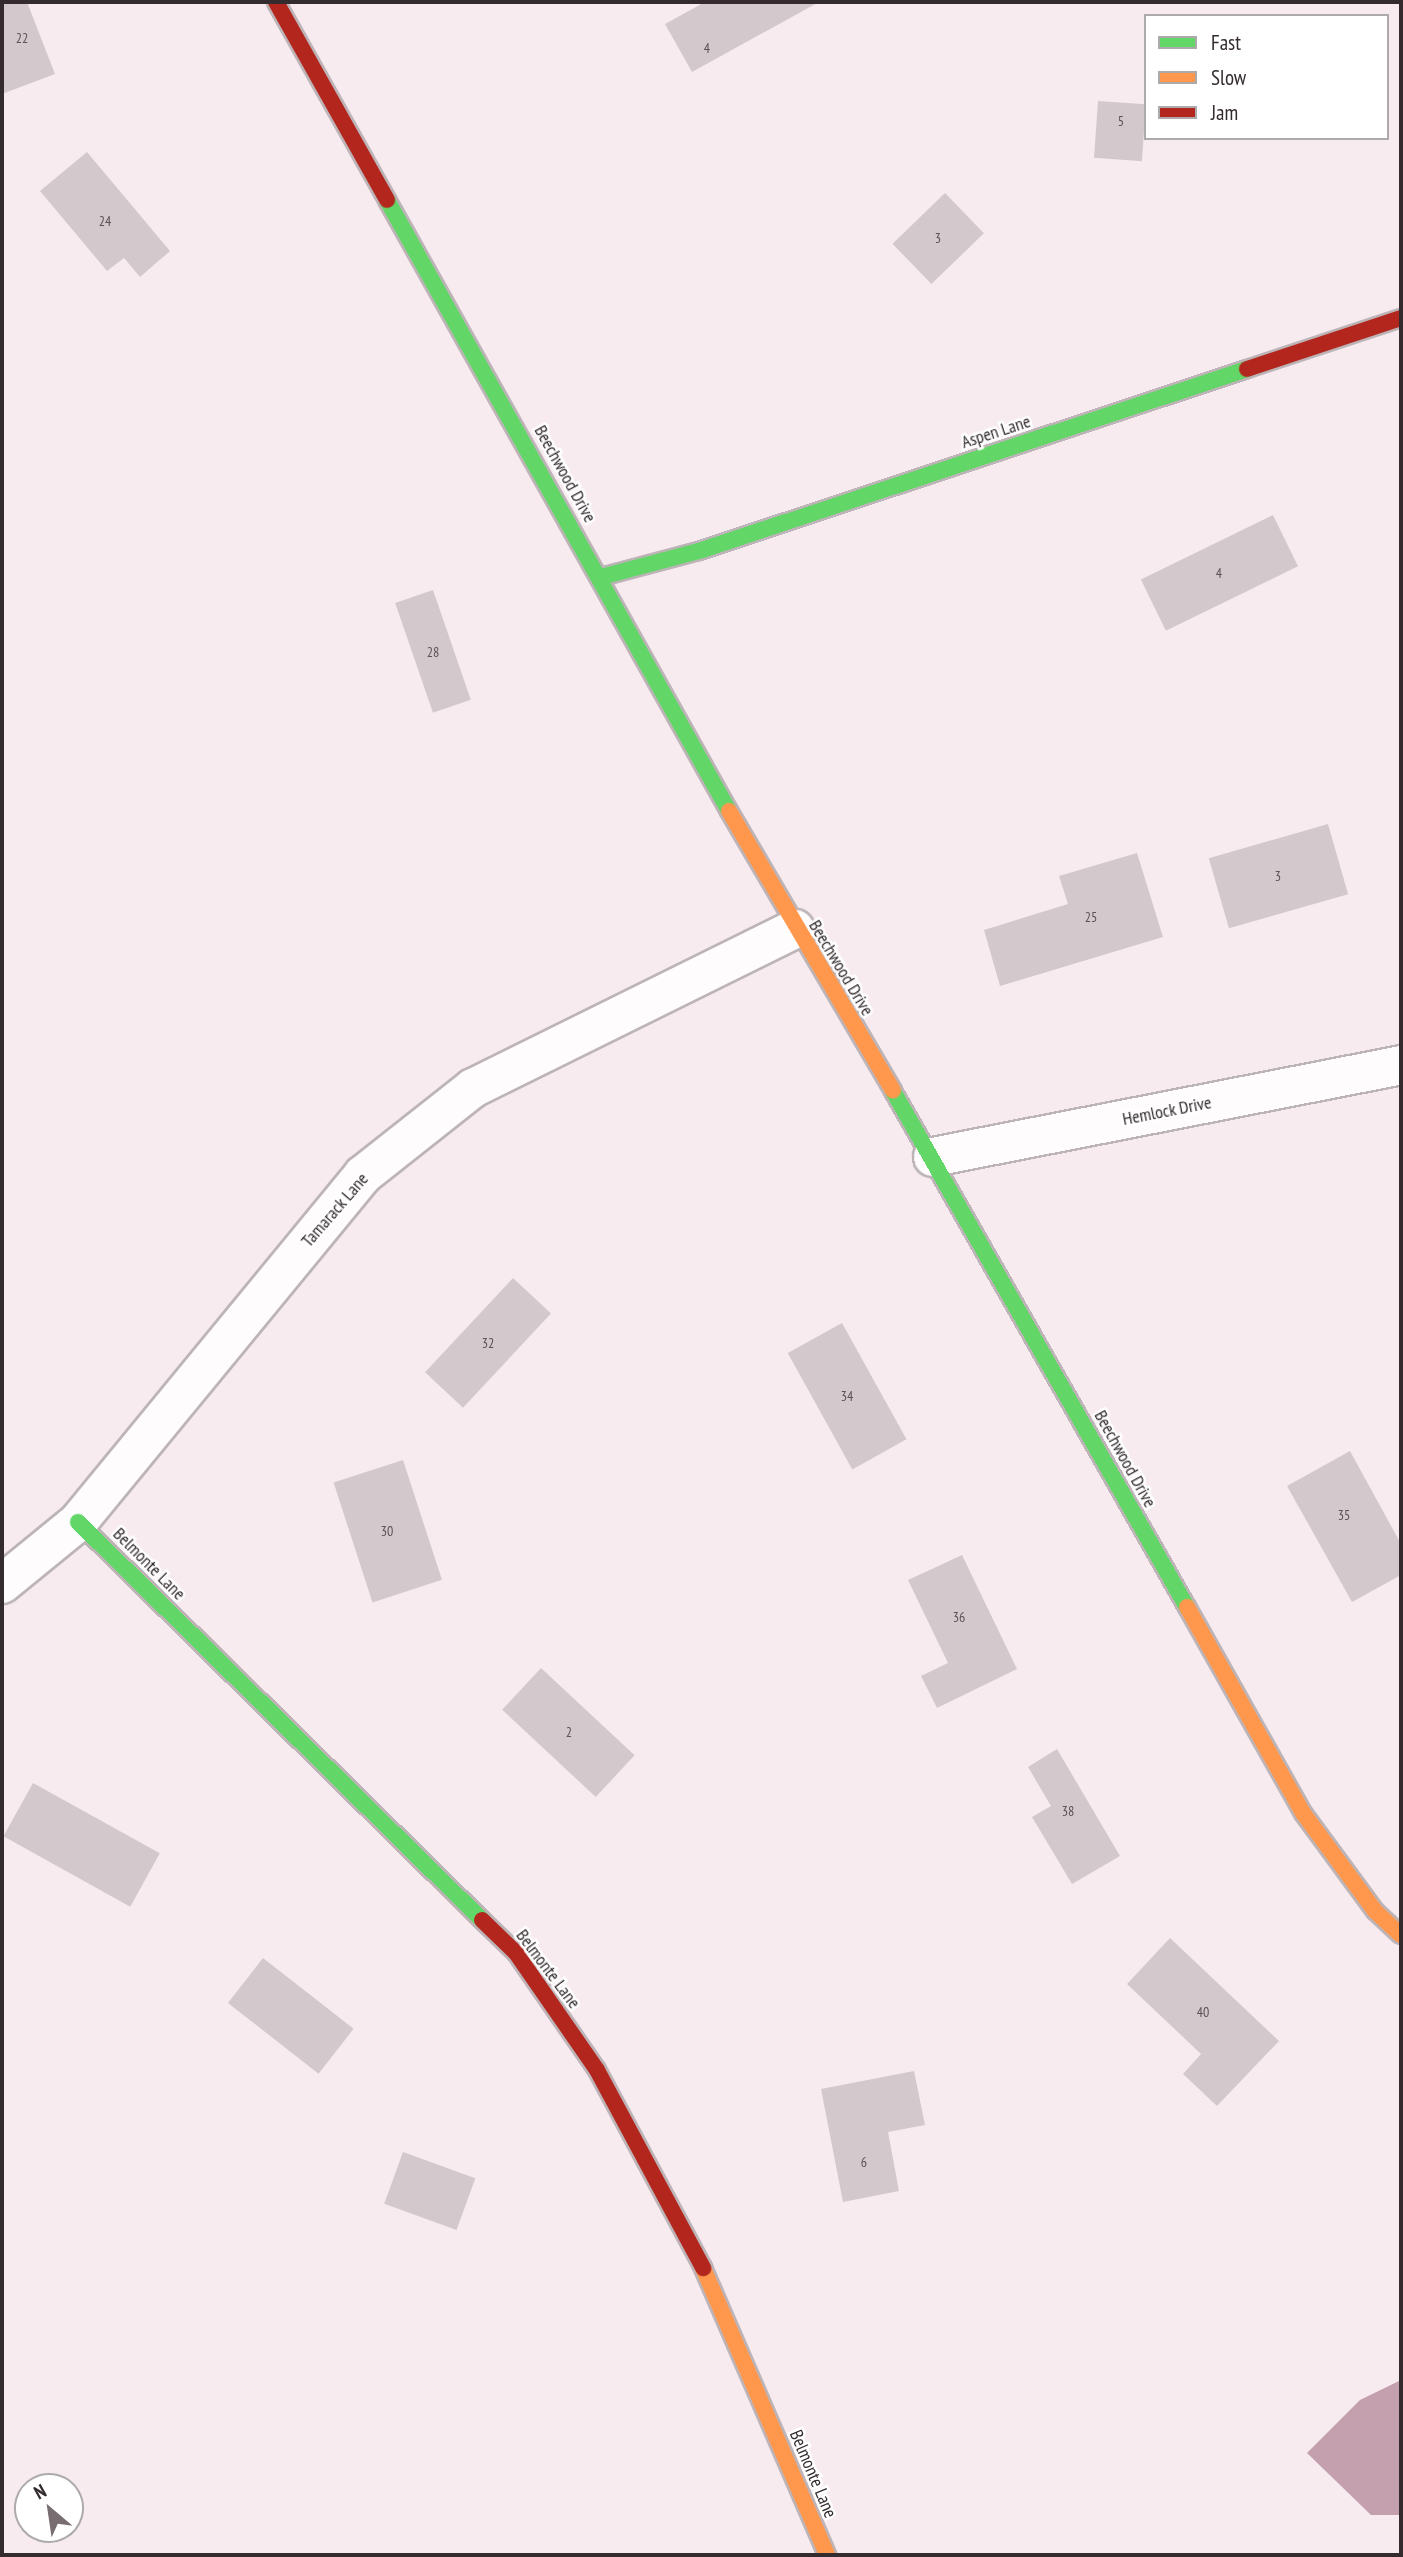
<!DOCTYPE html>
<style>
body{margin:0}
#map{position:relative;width:1403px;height:2557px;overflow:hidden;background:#f7ebef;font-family:"PT Sans Narrow",sans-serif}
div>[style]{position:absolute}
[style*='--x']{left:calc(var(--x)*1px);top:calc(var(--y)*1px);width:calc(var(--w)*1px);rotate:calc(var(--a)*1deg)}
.water>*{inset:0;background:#c49fad}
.building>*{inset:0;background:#d3c9cd;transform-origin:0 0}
.roads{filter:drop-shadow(2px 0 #bdb4b7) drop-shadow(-2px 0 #bdb4b7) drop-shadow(0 2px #bdb4b7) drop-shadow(0 -2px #bdb4b7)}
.street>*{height:38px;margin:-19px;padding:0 19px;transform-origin:19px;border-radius:19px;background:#fefcfd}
.fast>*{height:16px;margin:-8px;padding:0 8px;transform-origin:8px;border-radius:8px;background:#63d668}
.slow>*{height:16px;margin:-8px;padding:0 8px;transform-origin:8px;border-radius:8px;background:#ff974d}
.jam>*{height:16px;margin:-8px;padding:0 8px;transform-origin:8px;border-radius:8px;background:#b3261e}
span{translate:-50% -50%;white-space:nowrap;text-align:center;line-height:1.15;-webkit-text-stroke:5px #fff;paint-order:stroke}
.number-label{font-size:14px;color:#5b5256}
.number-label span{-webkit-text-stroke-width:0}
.street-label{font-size:18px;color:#332b2e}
.frame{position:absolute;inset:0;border:4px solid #332b2e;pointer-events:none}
.legend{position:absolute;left:1144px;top:14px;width:245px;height:126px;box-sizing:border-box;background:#fff;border:2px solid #adaaab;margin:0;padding:9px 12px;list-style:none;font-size:21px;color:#332b2e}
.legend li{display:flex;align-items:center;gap:14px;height:35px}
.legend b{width:35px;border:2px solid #adaaab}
.north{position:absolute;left:14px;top:2473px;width:70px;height:70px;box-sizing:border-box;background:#fff;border:2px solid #adaaab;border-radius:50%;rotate:331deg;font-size:19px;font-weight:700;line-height:28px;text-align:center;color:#332b2e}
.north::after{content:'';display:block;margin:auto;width:24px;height:32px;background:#786e72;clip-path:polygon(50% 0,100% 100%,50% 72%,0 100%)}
</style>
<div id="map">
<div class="water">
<i style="clip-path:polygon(1401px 2380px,1401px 2515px,1371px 2515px,1307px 2453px,1360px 2400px)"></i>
</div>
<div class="building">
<i style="clip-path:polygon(2px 2px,27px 2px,55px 74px,2px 94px)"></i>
<i style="clip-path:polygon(705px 2px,819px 2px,692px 72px,665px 24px)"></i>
<i style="left:1098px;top:101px;width:48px;height:57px;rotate:4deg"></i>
<i style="clip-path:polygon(87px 152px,170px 251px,140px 277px,124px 258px,107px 271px,40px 191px)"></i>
<i style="left:945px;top:193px;width:56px;height:73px;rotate:46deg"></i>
<i style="left:1273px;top:515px;width:57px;height:147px;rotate:64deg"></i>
<i style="left:433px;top:590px;width:116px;height:40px;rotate:71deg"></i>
<i style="left:1328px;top:824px;width:73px;height:124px;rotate:74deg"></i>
<i style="clip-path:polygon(1137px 853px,1163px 937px,1000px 986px,984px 930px,1068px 904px,1059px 876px)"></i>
<i style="left:513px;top:1278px;width:52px;height:129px;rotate:43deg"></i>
<i style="left:842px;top:1323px;width:133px;height:62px;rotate:61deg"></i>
<i style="clip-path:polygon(1350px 1451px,1401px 1544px,1401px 1575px,1352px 1602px,1287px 1486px)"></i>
<i style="left:403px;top:1460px;width:126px;height:73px;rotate:72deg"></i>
<i style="clip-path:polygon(962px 1555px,1017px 1669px,937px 1708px,921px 1676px,948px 1663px,908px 1580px)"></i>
<i style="left:541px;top:1668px;width:128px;height:57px;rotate:43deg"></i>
<i style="clip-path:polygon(1057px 1749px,1120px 1856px,1072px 1884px,1032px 1817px,1051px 1806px,1028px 1767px)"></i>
<i style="left:33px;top:1783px;width:145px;height:61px;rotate:29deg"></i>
<i style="clip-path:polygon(1170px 1938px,1279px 2041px,1217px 2106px,1183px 2074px,1201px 2054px,1127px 1984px)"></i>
<i style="left:263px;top:1958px;width:115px;height:57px;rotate:38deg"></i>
<i style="clip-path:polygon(914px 2071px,925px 2125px,888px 2132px,899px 2191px,843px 2202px,821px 2089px)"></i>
<i style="left:403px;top:2152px;width:77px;height:55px;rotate:20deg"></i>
</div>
<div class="roads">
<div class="street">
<i style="--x:933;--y:1157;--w:477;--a:-11.1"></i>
<i style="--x:2;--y:1584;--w:98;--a:-39.2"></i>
<i style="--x:78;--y:1522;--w:449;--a:-50.6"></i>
<i style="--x:363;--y:1175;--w:140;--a:-38.3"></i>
<i style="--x:473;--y:1088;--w:359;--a:-26.3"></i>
</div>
<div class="fast">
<i style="--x:387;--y:200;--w:700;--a:60.76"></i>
<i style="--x:601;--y:577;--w:101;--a:-14.9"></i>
<i style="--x:699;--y:551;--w:577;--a:-18.37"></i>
<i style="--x:893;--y:1091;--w:594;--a:60.33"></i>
<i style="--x:78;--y:1522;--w:567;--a:44.57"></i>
</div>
<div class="slow">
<i style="--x:729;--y:811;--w:324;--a:59.6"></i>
<i style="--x:1187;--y:1607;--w:236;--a:60.6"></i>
<i style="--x:1303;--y:1813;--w:122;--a:53.7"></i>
<i style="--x:1375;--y:1911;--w:35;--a:43"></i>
<i style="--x:703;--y:2268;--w:313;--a:66.6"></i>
</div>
<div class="jam">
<i style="--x:276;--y:2;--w:227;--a:60.7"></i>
<i style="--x:1247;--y:369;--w:162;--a:-18.3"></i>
<i style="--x:482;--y:1920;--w:47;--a:44.1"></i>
<i style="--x:516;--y:1953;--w:142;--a:55.3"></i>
<i style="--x:597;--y:2070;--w:225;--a:61.8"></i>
</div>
</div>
<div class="number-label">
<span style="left:22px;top:38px">22</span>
<span style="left:707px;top:48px">4</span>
<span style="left:1121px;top:121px">5</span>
<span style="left:105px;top:221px">24</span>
<span style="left:938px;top:238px">3</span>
<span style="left:1219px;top:573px">4</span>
<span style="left:433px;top:652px">28</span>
<span style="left:1278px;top:876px">3</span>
<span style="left:1091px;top:917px">25</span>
<span style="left:488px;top:1343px">32</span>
<span style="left:847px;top:1396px">34</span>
<span style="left:1344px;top:1515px">35</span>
<span style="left:387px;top:1531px">30</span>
<span style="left:959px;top:1617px">36</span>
<span style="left:569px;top:1732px">2</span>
<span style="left:1068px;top:1811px">38</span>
<span style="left:1203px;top:2012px">40</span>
<span style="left:864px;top:2162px">6</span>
</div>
<div class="street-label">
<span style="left:996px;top:432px;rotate:-18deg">Aspen Lane</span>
<span style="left:565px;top:474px;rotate:61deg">Beechwood Drive</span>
<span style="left:841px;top:968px;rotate:59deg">Beechwood Drive</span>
<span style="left:1167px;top:1111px;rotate:-11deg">Hemlock Drive</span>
<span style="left:335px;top:1210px;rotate:-49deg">Tamarack Lane</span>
<span style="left:1125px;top:1459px;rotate:61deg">Beechwood Drive</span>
<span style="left:149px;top:1564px;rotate:45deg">Belmonte Lane</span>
<span style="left:548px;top:1969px;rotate:53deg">Belmonte Lane</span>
<span style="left:813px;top:2474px;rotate:67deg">Belmonte Lane</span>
</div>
<div class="frame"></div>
<ul class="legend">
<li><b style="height:9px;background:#63d668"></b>Fast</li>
<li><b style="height:9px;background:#ff974d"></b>Slow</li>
<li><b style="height:9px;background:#b3261e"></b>Jam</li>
</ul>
<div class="north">N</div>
</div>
